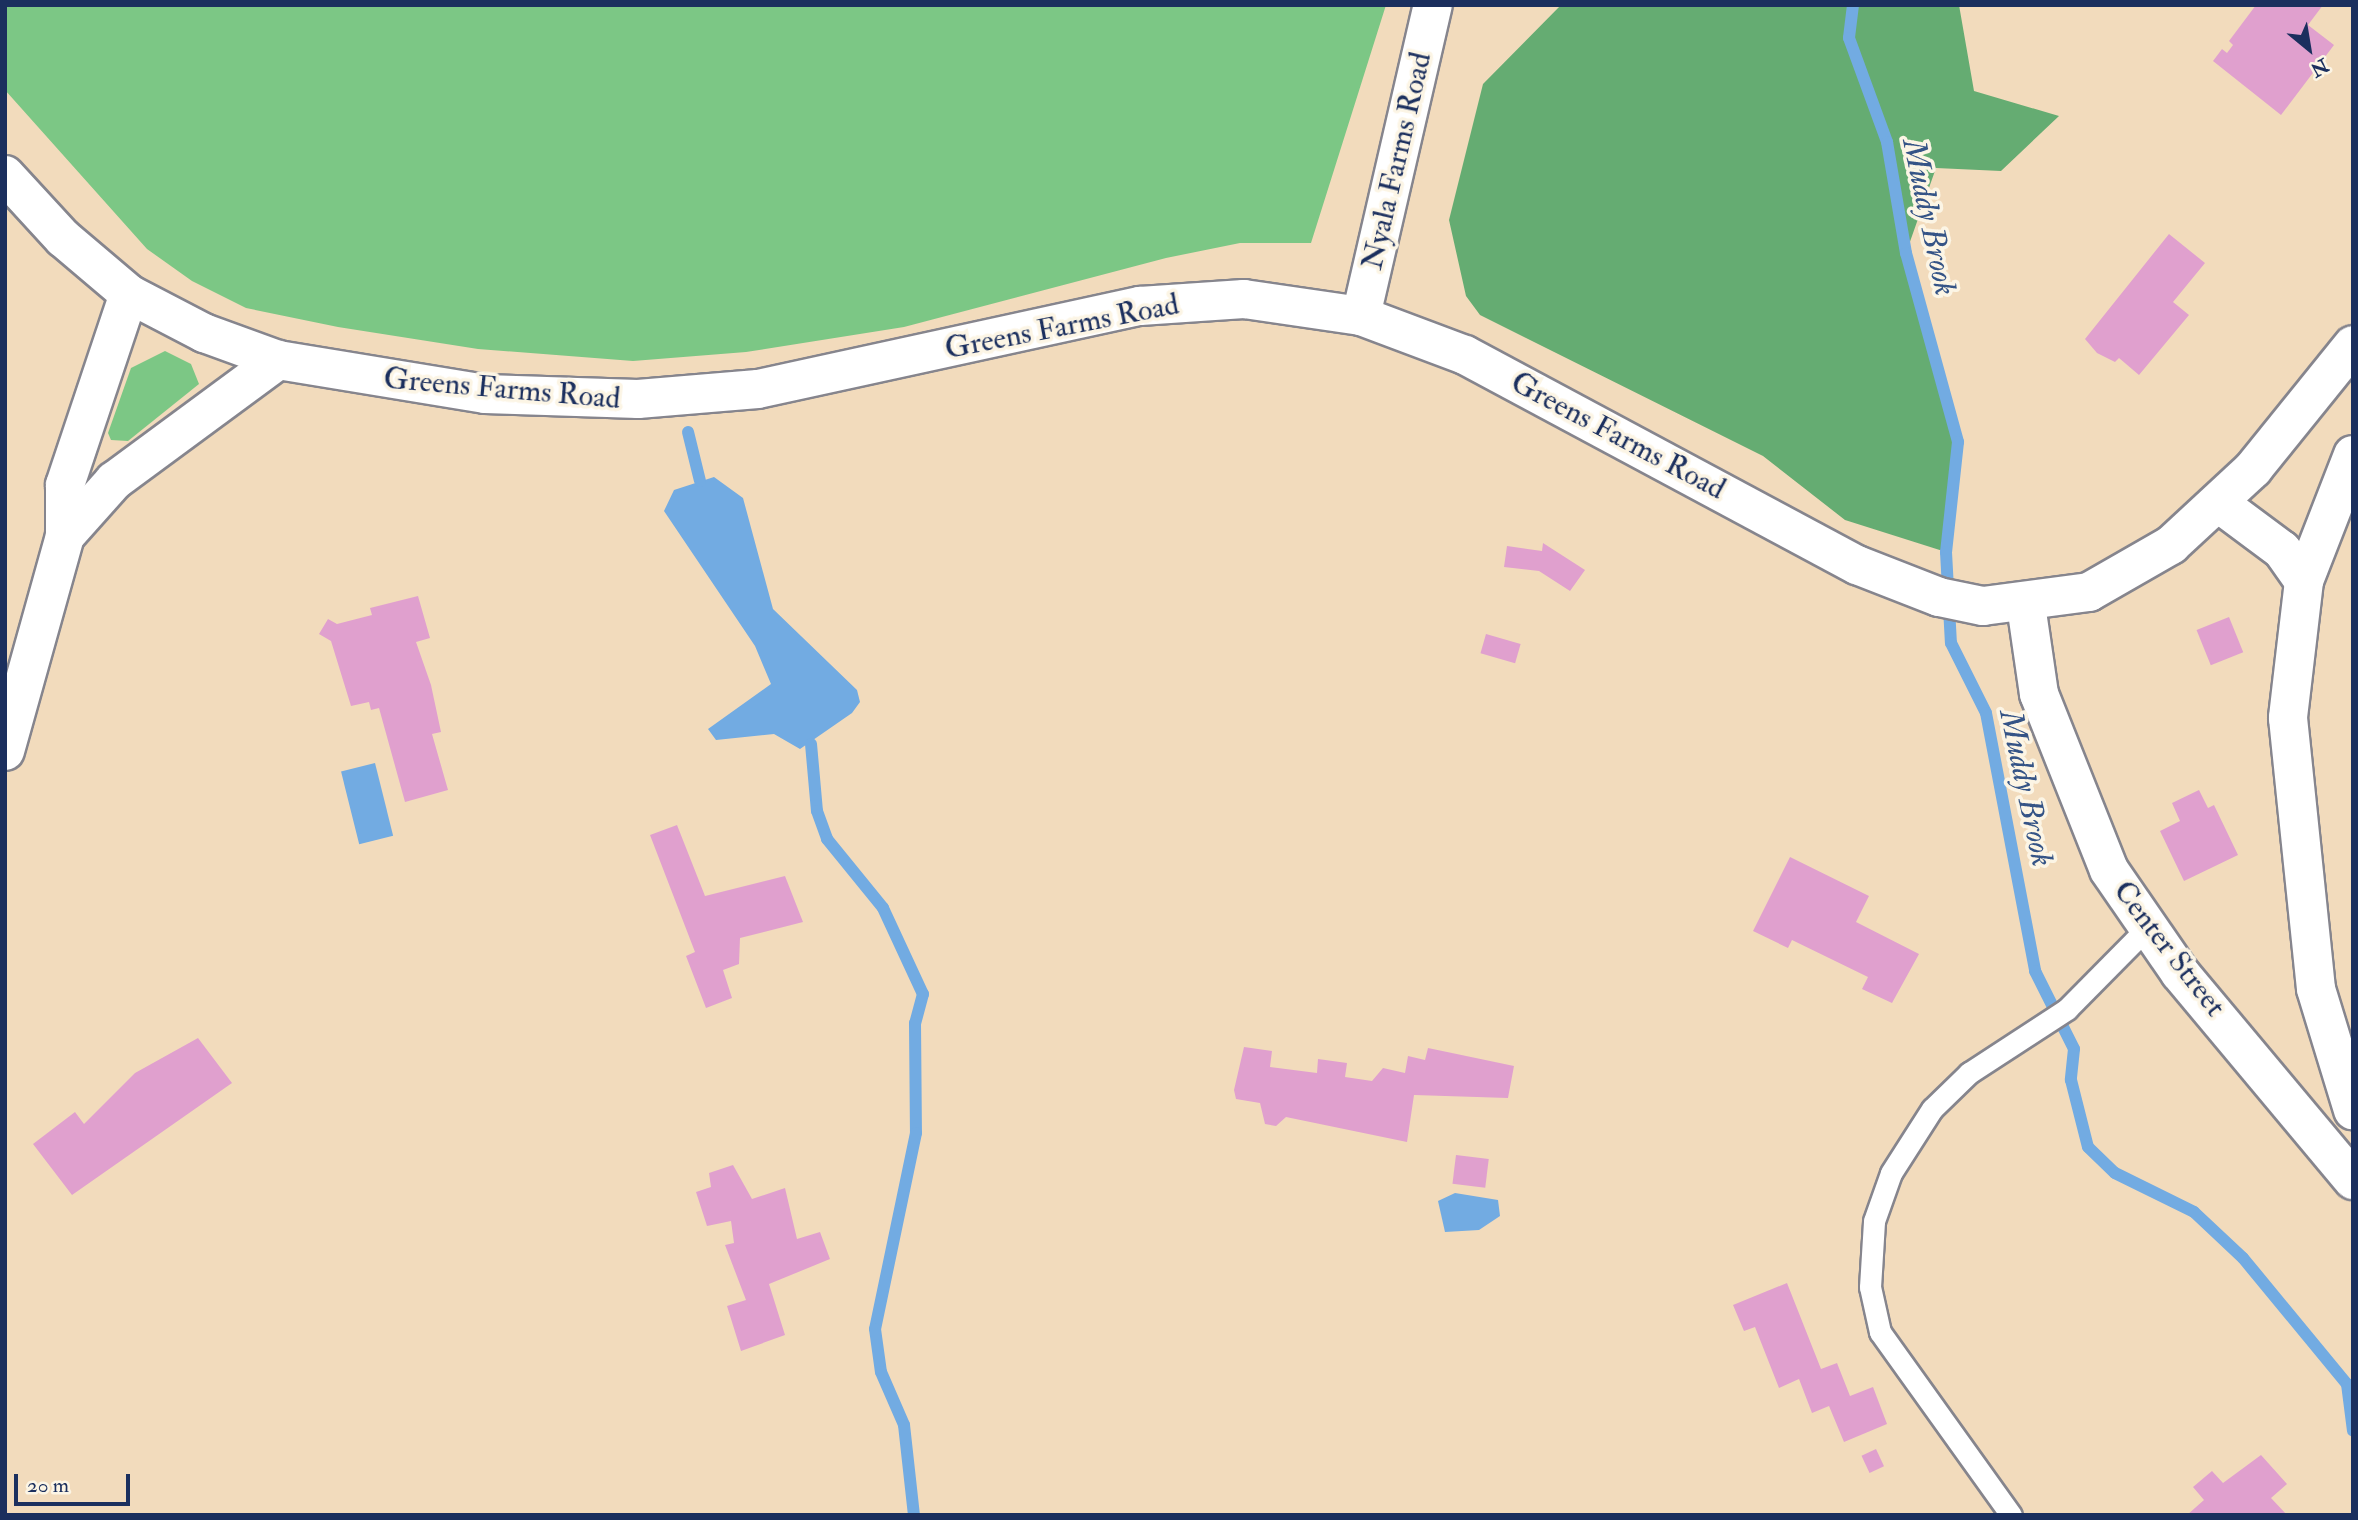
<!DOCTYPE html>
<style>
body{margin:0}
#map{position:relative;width:2358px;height:1520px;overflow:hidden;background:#f2dbbc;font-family:"IM FELL Double Pica",serif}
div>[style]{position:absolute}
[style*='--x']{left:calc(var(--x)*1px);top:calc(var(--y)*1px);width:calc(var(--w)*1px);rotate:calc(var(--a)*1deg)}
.green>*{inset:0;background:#7cc785}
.forest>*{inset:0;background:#65ac72}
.water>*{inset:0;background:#72abe2;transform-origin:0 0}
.stream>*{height:12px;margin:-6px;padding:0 6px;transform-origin:6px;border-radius:6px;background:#72abe2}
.building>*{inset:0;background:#e0a0ce;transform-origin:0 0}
.roads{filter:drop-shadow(2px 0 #86858d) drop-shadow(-2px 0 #86858d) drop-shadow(0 2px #86858d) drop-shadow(0 -2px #86858d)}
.service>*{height:21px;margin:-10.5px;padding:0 10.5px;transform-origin:10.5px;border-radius:10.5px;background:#fff}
.minor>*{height:38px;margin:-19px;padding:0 19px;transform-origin:19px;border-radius:19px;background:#fff}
.tertiary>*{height:38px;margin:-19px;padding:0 19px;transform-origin:19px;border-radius:19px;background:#fff}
span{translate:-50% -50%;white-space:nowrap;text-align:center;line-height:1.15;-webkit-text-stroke:7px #fcf5e5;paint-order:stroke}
.street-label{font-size:30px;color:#1b2f5e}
.water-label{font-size:32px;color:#355486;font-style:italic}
.frame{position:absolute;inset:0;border:7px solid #1b2f5e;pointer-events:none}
.north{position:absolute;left:2274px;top:14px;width:70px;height:70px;-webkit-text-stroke:5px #fcf5e5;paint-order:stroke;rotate:150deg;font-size:19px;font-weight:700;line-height:28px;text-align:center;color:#1b2f5e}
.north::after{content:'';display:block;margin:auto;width:24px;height:32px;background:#1b2f5e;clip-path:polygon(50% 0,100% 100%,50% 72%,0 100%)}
.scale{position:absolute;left:14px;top:1474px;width:116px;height:32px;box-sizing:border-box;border:4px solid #1b2f5e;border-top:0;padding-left:9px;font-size:21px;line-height:24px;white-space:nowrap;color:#1b2f5e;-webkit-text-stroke:5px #fcf5e5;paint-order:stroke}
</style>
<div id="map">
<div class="green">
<i style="clip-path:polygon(5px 5px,1386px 5px,1311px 243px,1240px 243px,1166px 258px,904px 327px,746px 352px,633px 361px,478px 349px,338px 327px,246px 308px,192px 281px,147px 249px,5px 90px)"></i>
<i style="clip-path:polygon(165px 351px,191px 364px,199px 384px,128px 441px,111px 440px,108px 433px,131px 368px)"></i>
</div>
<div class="forest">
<i style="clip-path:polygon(1561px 5px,1959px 5px,1974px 91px,2059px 116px,2001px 171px,1936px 168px,1906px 253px,1958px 442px,1946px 552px,1845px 520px,1763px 456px,1480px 315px,1466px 296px,1449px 220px,1483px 84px)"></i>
</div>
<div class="water">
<i style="clip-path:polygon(714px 477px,743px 498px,773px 609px,857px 690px,860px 702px,852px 713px,800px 749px,774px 734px,716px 740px,708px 729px,771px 684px,755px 646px,664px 511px,674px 490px)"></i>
<i style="left:375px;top:763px;width:75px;height:35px;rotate:76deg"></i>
<i style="clip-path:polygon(1455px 1193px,1498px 1200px,1500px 1216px,1479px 1230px,1445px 1232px,1438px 1201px)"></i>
</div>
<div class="stream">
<i style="--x:1853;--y:5;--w:33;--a:97"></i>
<i style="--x:1849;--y:38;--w:111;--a:69.9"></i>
<i style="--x:1887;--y:142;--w:113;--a:80.3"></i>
<i style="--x:1906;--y:253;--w:196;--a:74.6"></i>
<i style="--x:1958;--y:442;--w:111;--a:96.2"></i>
<i style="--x:1946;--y:552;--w:91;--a:86.9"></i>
<i style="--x:1951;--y:643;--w:78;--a:63.4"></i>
<i style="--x:1986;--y:713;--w:263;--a:79.2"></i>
<i style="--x:2035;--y:971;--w:87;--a:63.4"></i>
<i style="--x:2074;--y:1049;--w:31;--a:96"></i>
<i style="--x:2071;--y:1080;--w:69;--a:75.8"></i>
<i style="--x:2088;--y:1147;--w:37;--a:44"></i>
<i style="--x:2115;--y:1173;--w:88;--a:26.3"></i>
<i style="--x:2194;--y:1212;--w:67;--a:43.2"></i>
<i style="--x:2243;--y:1258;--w:163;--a:50.5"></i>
<i style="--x:2347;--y:1384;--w:47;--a:82.7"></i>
<i style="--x:688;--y:432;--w:50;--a:76.2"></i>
<i style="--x:811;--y:744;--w:67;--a:84.9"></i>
<i style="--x:817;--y:811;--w:30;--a:70"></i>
<i style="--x:827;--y:839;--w:89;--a:50.9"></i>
<i style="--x:883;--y:908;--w:95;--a:65.1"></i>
<i style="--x:923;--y:994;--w:30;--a:105"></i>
<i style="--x:915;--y:1023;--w:110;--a:89.5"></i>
<i style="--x:916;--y:1133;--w:200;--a:101.8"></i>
<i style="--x:875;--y:1329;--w:43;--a:82.1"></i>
<i style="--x:881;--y:1372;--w:58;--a:66.5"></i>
<i style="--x:904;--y:1425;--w:91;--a:83.7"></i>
</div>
<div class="building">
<i style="clip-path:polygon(2256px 5px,2323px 5px,2308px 25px,2334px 45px,2281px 115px,2213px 61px,2222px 49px,2227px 53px,2233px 45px,2229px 41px)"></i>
<i style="clip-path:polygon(2169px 234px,2205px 263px,2173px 302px,2189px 315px,2139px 375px,2119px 358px,2115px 362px,2097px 353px,2085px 339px)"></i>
<i style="clip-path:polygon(1543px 543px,1585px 570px,1570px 591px,1539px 571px,1504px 567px,1507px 546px,1542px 551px)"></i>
<i style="clip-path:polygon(418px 596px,430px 638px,416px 642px,431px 685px,441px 732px,432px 734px,448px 790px,405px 802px,379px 708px,371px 710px,369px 702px,351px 706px,331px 641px,319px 634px,328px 619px,337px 624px,372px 615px,370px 608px)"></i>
<i style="left:2229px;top:617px;width:38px;height:35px;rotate:68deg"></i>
<i style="left:1486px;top:634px;width:36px;height:20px;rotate:16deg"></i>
<i style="clip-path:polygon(2199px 790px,2208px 808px,2214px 805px,2238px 855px,2184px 881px,2160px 831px,2180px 821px,2172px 803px)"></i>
<i style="clip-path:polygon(677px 825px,705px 896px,785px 876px,803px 922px,740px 938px,739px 964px,723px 970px,732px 998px,706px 1008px,686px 956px,695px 952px,650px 835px)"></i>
<i style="clip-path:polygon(1790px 857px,1869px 896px,1856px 922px,1919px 954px,1892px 1003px,1862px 989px,1868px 977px,1792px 940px,1788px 948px,1753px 931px)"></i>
<i style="clip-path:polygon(198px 1038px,232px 1083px,72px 1195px,33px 1144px,75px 1112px,84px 1124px,135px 1073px)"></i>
<i style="clip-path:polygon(1244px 1047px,1272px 1051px,1270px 1067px,1317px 1073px,1318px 1059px,1347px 1063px,1345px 1077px,1372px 1081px,1383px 1068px,1405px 1073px,1408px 1056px,1425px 1060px,1428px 1048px,1514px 1066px,1508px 1098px,1414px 1095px,1407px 1142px,1286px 1117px,1276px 1126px,1265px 1124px,1260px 1103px,1236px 1099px,1234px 1090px)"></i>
<i style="left:1456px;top:1155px;width:33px;height:29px;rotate:7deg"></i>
<i style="clip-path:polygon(733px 1165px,752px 1199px,785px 1188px,797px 1239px,820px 1232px,830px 1259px,769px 1284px,785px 1335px,741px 1351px,727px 1306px,746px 1300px,725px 1245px,734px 1243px,731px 1221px,707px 1226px,696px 1192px,711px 1187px,709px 1173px)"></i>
<i style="clip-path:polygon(1787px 1283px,1821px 1369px,1837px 1363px,1850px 1396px,1873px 1387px,1887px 1424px,1844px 1442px,1829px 1406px,1812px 1413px,1799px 1379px,1779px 1388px,1755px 1327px,1744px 1331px,1733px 1305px)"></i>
<i style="left:1876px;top:1449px;width:19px;height:16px;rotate:65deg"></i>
<i style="clip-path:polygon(2261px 1455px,2287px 1484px,2271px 1498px,2287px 1515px,2187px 1515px,2204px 1500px,2193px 1487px,2212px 1471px,2223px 1483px)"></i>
</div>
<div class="roads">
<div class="service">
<i style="--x:2011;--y:1515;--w:225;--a:-125.6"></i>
<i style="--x:1880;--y:1332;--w:46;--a:-102.5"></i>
<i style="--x:1870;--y:1287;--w:66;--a:-86.5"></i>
<i style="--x:1874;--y:1221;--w:51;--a:-70.5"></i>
<i style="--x:1891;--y:1173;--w:76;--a:-57.4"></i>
<i style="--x:1932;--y:1109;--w:52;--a:-44.2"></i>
<i style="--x:1969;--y:1073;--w:117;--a:-33.1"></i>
<i style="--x:2067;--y:1009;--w:112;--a:-45.4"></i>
</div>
<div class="minor">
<i style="--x:1361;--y:316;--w:319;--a:-77"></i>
<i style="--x:2353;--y:455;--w:135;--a:111.3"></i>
<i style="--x:2304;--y:581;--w:138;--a:96.7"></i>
<i style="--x:2288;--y:718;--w:272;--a:84.1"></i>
<i style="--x:2316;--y:989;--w:127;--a:73"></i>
<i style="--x:2220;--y:504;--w:77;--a:36.6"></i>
<i style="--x:2282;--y:550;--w:38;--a:55"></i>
<i style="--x:65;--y:536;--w:74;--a:-48.3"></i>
<i style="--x:114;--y:481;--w:204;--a:-36.4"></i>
<i style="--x:2026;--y:605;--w:90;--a:81.7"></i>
<i style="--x:2039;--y:694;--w:189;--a:68.3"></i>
<i style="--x:2109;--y:870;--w:125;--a:55.4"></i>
<i style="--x:2180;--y:973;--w:270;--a:50.1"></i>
<i style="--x:5;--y:751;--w:223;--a:-74.4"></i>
<i style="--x:65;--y:536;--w:51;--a:-90"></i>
<i style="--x:65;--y:485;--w:201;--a:-71.5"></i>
</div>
<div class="tertiary">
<i style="--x:5;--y:175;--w:86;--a:47.4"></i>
<i style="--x:63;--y:238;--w:87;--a:40.3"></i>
<i style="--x:129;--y:294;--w:85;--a:27.5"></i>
<i style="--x:204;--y:333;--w:79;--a:20"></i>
<i style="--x:278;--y:360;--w:210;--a:9.3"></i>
<i style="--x:485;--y:394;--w:153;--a:1.9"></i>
<i style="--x:638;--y:399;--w:120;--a:-4.8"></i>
<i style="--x:758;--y:389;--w:391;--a:-12.3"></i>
<i style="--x:1140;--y:306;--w:104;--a:-3.9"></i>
<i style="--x:1244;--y:299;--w:118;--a:8.3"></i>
<i style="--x:1361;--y:316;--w:111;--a:20.6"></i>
<i style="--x:1465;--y:355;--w:445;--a:28.2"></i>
<i style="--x:1857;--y:565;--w:88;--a:21.3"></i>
<i style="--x:1939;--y:597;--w:45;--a:11.6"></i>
<i style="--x:1983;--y:606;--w:107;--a:-7.5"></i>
<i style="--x:2089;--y:592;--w:95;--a:-29.8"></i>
<i style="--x:2171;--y:545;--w:112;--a:-42.8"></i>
<i style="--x:2253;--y:469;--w:159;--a:-51.1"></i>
</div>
</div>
<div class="street-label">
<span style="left:1397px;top:161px;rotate:-77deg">Nyala Farms Road</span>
<span style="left:1062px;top:327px;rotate:-11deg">Greens Farms Road</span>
<span style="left:502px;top:389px;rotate:5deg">Greens Farms Road</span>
<span style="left:1618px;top:436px;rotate:28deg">Greens Farms Road</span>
<span style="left:2169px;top:949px;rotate:52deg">Center Street</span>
</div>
<div class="water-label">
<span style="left:1929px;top:217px;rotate:78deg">Muddy Brook</span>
<span style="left:2026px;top:788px;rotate:78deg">Muddy Brook</span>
</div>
<div class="frame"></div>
<div class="north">N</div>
<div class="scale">20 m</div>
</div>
